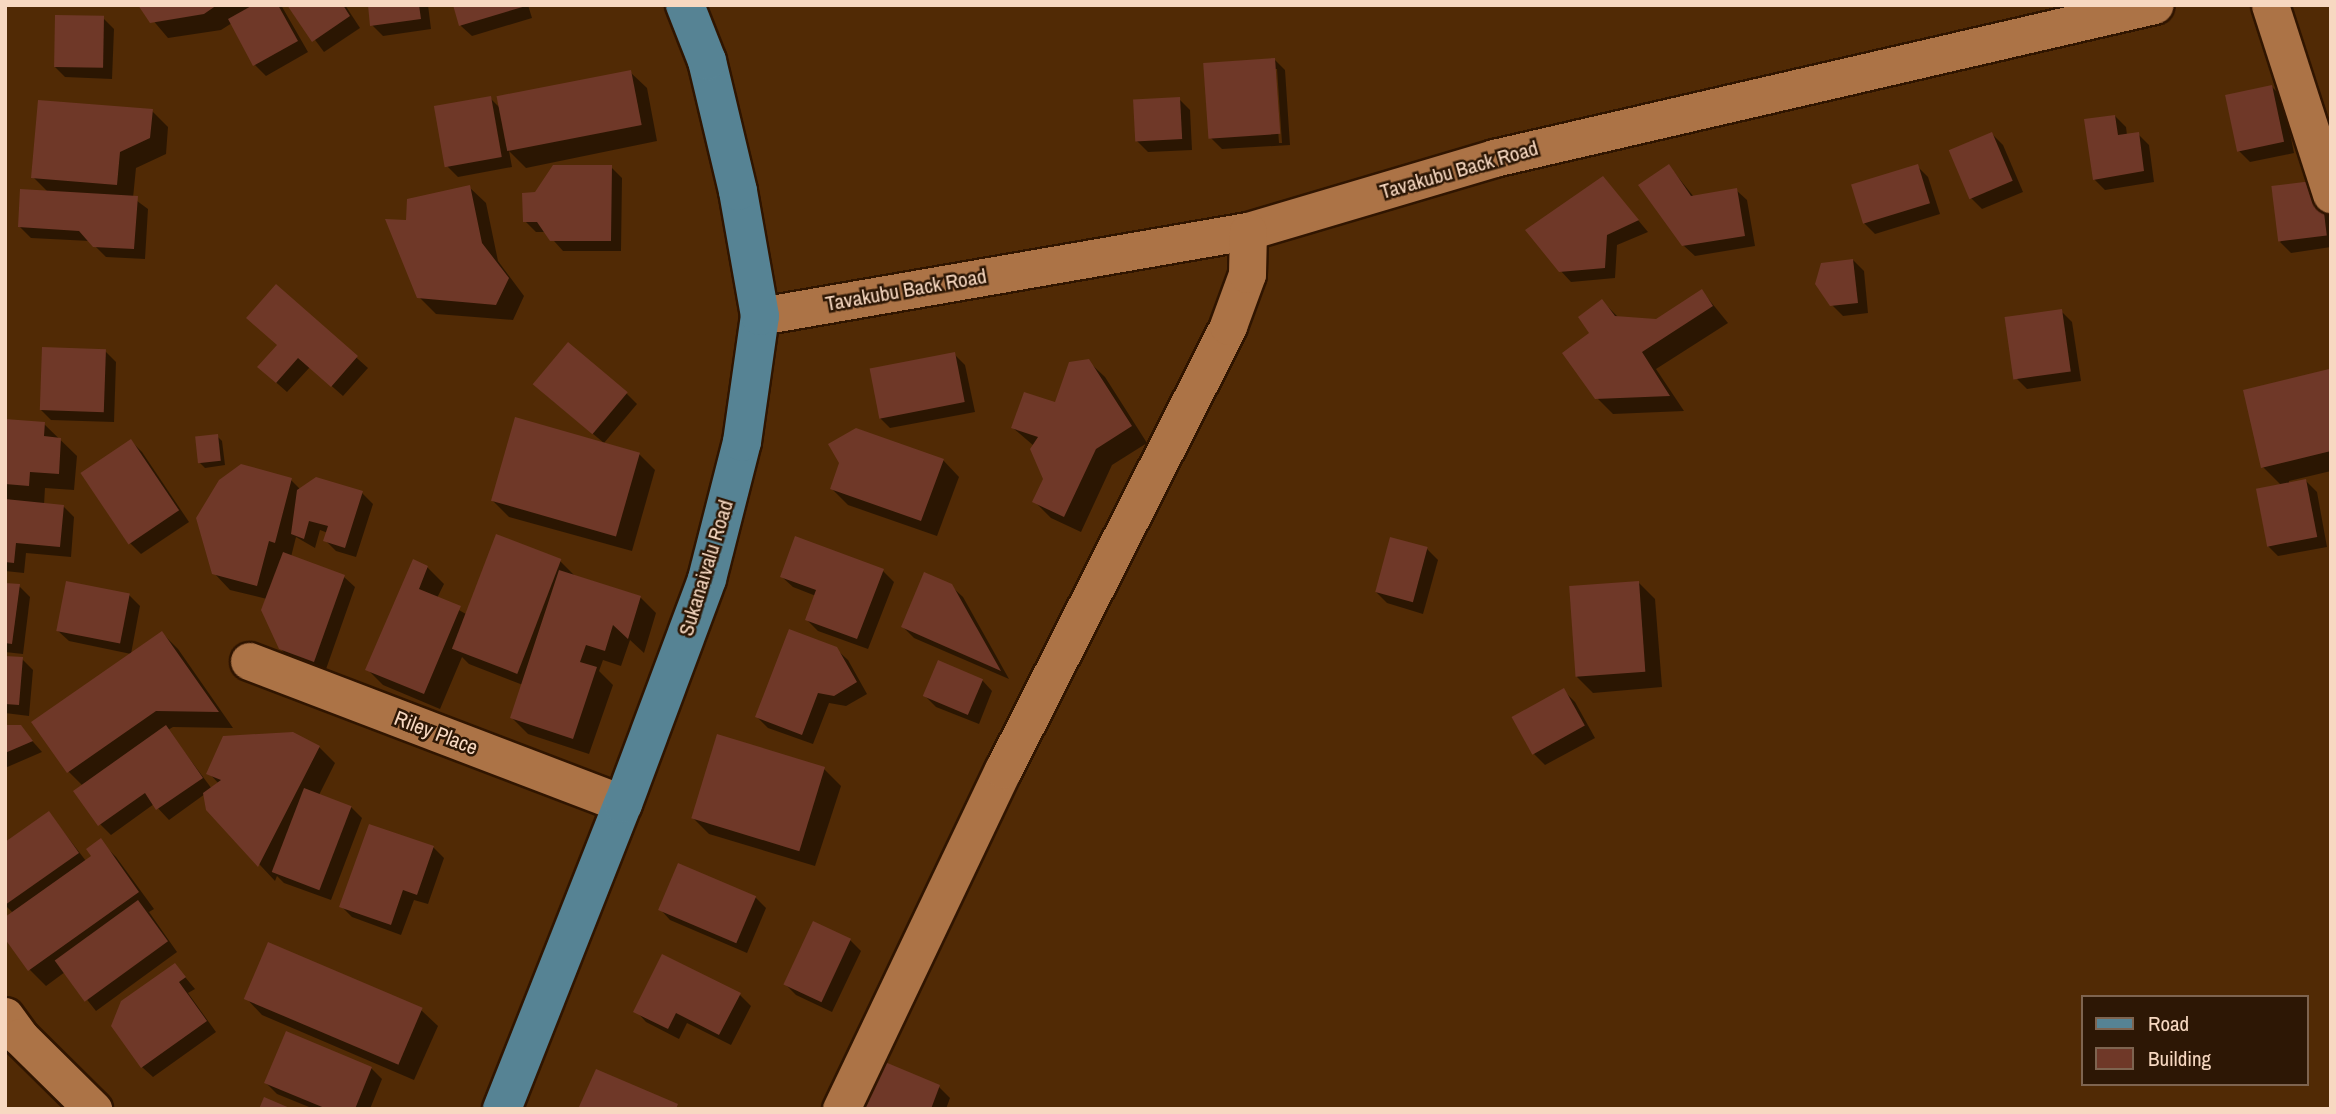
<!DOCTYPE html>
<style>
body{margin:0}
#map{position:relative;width:2336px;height:1114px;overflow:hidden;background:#512a05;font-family:"Archivo Narrow",sans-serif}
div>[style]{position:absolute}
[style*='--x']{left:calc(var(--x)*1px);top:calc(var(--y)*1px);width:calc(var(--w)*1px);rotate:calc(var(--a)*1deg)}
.shadow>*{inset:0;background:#0007}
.building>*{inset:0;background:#6f3828;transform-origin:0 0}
.roads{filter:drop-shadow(2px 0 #301500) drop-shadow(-2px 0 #301500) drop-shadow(0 2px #301500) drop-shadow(0 -2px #301500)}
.minor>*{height:37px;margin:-18.5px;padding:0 18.5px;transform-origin:18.5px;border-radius:18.5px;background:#ac7346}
.major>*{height:38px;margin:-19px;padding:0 19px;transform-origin:19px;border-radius:19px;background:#568394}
span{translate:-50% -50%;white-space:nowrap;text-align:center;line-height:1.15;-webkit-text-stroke:5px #2d1705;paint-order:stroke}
.street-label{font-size:21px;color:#f7d8c1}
.frame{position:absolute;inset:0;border:7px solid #f7d8c1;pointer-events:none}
.legend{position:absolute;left:2081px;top:995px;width:228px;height:91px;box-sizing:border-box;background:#2d1705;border:2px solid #7e6450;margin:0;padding:9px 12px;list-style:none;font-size:21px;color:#f7d8c1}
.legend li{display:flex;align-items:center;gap:14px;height:35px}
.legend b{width:35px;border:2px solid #7e6450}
</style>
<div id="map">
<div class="shadow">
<i style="clip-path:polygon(140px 5px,281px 5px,308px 52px,266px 76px,255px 65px,232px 23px,221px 30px,168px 38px)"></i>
<i style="clip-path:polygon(289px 5px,345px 5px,360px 28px,324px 52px)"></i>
<i style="clip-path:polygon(369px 5px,428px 5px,431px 29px,383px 36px,372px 25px)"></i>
<i style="clip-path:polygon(455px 5px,528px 5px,532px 18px,472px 36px,461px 26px)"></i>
<i style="clip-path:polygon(103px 18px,114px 29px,112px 79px,65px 77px,54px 66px)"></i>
<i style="clip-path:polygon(evenodd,1274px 59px,1285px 70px,1290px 145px,1222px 149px,1211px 138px,1274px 59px,1274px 69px,1277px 69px,1282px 143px,1279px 143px,1274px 69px)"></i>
<i style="clip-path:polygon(630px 72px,647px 88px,657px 141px,526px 168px,509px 151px,512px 167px,458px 177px,447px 166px,490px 98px,500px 108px)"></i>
<i style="clip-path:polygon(2272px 87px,2283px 98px,2294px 153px,2250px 162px,2239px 151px)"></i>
<i style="clip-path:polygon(1179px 99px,1190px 110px,1192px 150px,1148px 152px,1137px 141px)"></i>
<i style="clip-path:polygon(152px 111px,168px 127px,166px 154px,136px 168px,133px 198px,148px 209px,145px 259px,106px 257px,90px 241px,31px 238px,20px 227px,49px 193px,33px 177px)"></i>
<i style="clip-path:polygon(2115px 116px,2126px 127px,2127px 135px,2138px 134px,2149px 145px,2154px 182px,2105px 190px,2094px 179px)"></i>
<i style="clip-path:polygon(1992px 134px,2003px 145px,2023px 192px,1982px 209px,1971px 198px)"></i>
<i style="clip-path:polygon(1669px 166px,1694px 197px,1736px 190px,1747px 200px,1755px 246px,1695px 256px,1683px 245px)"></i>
<i style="clip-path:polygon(1917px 166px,1928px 177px,1940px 214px,1875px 234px,1864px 223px)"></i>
<i style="clip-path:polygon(611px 167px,622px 178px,621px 251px,563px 251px,546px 232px,536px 232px,525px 221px,536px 194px)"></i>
<i style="clip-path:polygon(1603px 178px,1648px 232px,1617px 245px,1615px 278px,1571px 282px,1560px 270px)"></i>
<i style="clip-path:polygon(469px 187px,486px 203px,498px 261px,524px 296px,513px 320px,436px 314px,419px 297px,408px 222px)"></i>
<i style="clip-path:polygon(2331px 193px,2331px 247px,2291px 253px,2280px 242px)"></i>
<i style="clip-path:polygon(1853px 260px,1864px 271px,1868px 313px,1843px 316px,1832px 305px)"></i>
<i style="clip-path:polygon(276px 286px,368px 368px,343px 396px,310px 367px,287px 392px,270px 377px,278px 346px)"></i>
<i style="clip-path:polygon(1702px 291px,1728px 323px,1656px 369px,1684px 411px,1613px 414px,1596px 397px,1592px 334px,1602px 301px,1619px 318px,1656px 321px)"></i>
<i style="clip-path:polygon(2061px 311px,2072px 322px,2081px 381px,2027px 389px,2016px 378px)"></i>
<i style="clip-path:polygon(105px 351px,116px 362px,114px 422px,51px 420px,40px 409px)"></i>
<i style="clip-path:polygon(954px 354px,965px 365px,975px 412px,890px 428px,879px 417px)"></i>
<i style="clip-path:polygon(1088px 361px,1105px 377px,1147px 443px,1112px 465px,1081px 532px,1051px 518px,1035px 502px,1045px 479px,1034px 446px,1013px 428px,1056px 404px)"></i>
<i style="clip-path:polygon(2329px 371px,2331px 471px,2289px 481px,2289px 484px,2306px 481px,2317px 492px,2327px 547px,2278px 556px,2267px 545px,2281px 485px,2263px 467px)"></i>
<i style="clip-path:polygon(626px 393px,637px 404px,604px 443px,546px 395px)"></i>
<i style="clip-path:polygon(5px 421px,44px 424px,77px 456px,74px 490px,45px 488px,44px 505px,63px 506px,74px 517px,71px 557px,26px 553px,24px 573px,5px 571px)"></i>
<i style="clip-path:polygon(217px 436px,222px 441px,225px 465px,205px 468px,200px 463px)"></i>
<i style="clip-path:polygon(131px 441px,142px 452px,189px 522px,141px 554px,130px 543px)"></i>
<i style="clip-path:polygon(639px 454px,655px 470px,632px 551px,509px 517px,493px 501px)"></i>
<i style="clip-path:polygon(943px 460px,959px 477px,937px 536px,848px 505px,832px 489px,841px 463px)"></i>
<i style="clip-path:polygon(291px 480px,301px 490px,362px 493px,373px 504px,356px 557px,336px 551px,325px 540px,328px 533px,320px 530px,315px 548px,296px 537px,291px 557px,344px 577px,355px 587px,325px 672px,291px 660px,280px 648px,267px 599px,230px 590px,214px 573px)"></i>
<i style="clip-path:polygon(1427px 549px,1438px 560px,1423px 614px,1387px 603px,1376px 592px)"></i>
<i style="clip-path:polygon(560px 561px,576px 577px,640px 597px,656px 613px,644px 653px,630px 640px,621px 666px,603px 660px,599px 671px,613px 685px,589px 754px,528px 734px,512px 718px,523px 685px,469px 664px,462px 657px,440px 709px,383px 685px,367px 669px,427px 567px,444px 584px,437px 598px,466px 614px)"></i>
<i style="clip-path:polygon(883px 571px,894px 582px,868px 649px,818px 631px,807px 620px,816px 596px,793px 587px,782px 577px)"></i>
<i style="clip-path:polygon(1639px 583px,1655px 599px,1662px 687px,1593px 693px,1577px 677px)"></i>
<i style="clip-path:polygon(5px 584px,19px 586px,30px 597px,23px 654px,5px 652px)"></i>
<i style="clip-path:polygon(951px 586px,963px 597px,1009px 679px,914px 638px,903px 627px)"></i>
<i style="clip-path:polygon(129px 595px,140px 606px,131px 654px,69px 641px,58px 631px)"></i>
<i style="clip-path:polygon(162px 633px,178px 649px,233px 728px,173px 727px,168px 730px,212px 789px,219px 784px,209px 773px,319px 747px,335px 763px,319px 795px,351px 807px,362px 818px,331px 900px,284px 883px,277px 876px,275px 881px,208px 809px,205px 794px,169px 820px,154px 804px,111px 835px,100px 824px,83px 786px,69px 772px,34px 723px)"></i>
<i style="clip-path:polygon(836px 649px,848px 660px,867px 694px,846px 706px,829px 703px,813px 744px,768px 728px,757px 717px)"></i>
<i style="clip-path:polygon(5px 657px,22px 659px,33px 670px,29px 716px,5px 713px)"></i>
<i style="clip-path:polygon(982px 680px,992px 691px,979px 724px,936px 707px,925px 696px)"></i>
<i style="clip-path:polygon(1564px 691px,1575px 702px,1595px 738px,1545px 765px,1534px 754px)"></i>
<i style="clip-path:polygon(5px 727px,20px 727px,42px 752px,5px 768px)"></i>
<i style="clip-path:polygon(824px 769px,841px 786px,815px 866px,709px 834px,693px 818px)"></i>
<i style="clip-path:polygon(49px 813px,86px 861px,94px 856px,100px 841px,116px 857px,154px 909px,149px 912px,177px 952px,96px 1011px,65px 972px,46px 986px,30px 970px,13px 913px,5px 905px,5px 844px)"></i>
<i style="clip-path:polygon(433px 847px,444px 858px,428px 904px,414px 900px,401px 935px,352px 917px,341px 906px)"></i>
<i style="clip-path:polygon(679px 865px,755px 897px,766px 908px,747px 953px,670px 920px,660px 909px)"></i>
<i style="clip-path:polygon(850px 940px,861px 951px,832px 1012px,796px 995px,785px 984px)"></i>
<i style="clip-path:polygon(269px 945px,421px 1010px,438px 1026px,414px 1080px,262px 1015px,246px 998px)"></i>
<i style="clip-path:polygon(175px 965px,195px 989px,188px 993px,216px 1032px,153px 1077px,142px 1067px)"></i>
<i style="clip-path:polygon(740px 995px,751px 1006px,731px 1045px,687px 1023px,679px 1039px,646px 1022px,636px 1011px)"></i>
<i style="clip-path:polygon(886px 1064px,939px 1087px,950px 1098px,946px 1109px,867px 1109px)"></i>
<i style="clip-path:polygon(371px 1068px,382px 1079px,370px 1109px,314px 1109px,277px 1094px,266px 1083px)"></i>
</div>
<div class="building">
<i style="clip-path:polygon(138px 5px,217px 5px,204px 14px,150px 23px)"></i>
<i style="clip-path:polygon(253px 5px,278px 5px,298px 41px,253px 66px,228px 19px)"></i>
<i style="clip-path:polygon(287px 5px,343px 5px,350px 16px,312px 42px)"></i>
<i style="clip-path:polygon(368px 5px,419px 5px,421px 19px,370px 26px)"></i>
<i style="clip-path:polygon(453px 5px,526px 5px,526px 6px,459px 26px)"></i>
<i style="left:55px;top:15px;width:49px;height:52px;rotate:1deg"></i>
<i style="left:1275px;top:58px;width:76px;height:72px;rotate:86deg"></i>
<i style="left:631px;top:70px;width:56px;height:137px;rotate:79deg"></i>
<i style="left:2272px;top:85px;width:58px;height:48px;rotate:78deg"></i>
<i style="left:491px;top:96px;width:62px;height:58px;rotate:80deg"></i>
<i style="left:1180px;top:97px;width:42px;height:47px;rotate:87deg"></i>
<i style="clip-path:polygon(38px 100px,153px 109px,150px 138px,120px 152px,117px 185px,31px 178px)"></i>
<i style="clip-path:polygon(2115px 115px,2118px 135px,2139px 132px,2144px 171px,2093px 180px,2084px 119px)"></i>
<i style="left:1992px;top:132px;width:53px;height:47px;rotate:67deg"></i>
<i style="clip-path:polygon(1669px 164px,1691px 196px,1737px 188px,1745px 236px,1682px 246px,1638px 185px)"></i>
<i style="left:1918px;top:164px;width:41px;height:70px;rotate:73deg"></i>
<i style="clip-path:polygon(553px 165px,612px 165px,611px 241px,550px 241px,537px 222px,523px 222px,522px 193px,535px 192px)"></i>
<i style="clip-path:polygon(1603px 176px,1639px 220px,1607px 235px,1605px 268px,1559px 272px,1525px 230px)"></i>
<i style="left:2320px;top:180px;width:56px;height:49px;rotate:83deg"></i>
<i style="clip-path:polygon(470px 185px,482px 243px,509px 278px,496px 305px,417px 298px,385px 219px,406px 220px,407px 199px)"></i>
<i style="clip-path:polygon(20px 189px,138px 196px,134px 249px,93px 247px,79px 231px,18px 227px)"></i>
<i style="clip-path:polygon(1853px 259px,1858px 303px,1830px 306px,1815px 284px,1821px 263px)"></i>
<i style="clip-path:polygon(276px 284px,358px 356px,331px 387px,298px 358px,276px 383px,257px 367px,277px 345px,246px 318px)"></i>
<i style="clip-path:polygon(1702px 289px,1713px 306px,1642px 352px,1670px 396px,1595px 399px,1562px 353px,1589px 333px,1578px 317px,1602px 299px,1615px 316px,1656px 319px)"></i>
<i style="left:2062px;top:309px;width:63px;height:58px;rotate:82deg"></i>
<i style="left:568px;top:342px;width:78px;height:55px;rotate:40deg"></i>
<i style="left:42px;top:347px;width:64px;height:63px;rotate:2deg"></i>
<i style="left:955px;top:352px;width:51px;height:87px;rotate:79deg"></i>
<i style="clip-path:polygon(1089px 359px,1132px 426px,1096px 449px,1064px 517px,1032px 502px,1043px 479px,1030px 449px,1038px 437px,1011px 428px,1024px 392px,1055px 402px,1069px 362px)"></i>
<i style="clip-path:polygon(2329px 369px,2331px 451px,2261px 468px,2243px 390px)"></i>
<i style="left:515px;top:417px;width:130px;height:87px;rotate:16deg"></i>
<i style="clip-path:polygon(5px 419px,45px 422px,44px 436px,61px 438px,59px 474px,30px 472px,29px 486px,5px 484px)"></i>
<i style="clip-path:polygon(856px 428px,944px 459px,921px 521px,830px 489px,839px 463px,828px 444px)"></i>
<i style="left:218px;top:434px;width:27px;height:23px;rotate:84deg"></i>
<i style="left:131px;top:439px;width:86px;height:61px;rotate:56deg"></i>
<i style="clip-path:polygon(241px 464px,292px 478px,275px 543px,269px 541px,257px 586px,212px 574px,196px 518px,219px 480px)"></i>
<i style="clip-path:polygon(316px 477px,363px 491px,345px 548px,323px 541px,328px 526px,309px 521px,304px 539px,291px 534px,297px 490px)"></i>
<i style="left:2306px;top:479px;width:59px;height:51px;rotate:79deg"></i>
<i style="clip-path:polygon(5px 499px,64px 505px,60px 547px,16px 543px,14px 563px,5px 562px)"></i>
<i style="left:496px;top:534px;width:70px;height:123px;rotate:21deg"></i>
<i style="clip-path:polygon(795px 536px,884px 569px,857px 639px,805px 620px,816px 590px,780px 577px)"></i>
<i style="left:1390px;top:537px;width:39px;height:57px;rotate:15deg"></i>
<i style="clip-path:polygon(283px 552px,345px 575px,314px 662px,279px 649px,261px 610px)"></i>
<i style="clip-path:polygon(413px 559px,428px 566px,419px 589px,461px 606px,424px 694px,365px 670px)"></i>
<i style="clip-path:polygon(559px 570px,641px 596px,628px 639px,613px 625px,605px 651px,586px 645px,580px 662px,597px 667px,573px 739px,510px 718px)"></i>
<i style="clip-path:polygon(924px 572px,952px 584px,1001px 671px,901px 627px)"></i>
<i style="left:66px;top:581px;width:65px;height:51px;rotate:11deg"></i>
<i style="left:1639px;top:581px;width:91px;height:70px;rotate:86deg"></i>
<i style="clip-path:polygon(5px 583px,20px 584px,12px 644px,5px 643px)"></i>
<i style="clip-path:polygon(789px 629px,837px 647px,857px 682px,834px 696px,818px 693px,802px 735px,755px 717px)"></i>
<i style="clip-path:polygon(162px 631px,219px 712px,156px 711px,67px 773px,31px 722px)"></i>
<i style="clip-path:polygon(5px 656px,23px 657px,19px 705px,5px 704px)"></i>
<i style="left:938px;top:660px;width:49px;height:39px;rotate:23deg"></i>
<i style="left:1564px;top:688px;width:43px;height:60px;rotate:61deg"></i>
<i style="clip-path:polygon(5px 725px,21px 725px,33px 741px,5px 753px)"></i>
<i style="clip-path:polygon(166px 725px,203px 778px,156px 810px,145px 793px,98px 826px,73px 791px)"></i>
<i style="clip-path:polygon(293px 732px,320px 746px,258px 867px,206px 810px,203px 793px,221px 780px,206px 774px,223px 736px)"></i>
<i style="left:717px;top:734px;width:113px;height:88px;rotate:17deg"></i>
<i style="left:304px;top:788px;width:51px;height:90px;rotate:21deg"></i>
<i style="clip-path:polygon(49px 811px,79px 853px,5px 905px,5px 842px)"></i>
<i style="clip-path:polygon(369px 824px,434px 846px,417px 895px,403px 890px,391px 925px,339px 907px)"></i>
<i style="clip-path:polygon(101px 838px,139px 892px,28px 971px,5px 939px,5px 917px,91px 856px,86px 849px)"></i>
<i style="left:678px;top:863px;width:85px;height:51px;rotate:23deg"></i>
<i style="left:138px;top:900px;width:51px;height:103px;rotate:54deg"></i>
<i style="left:813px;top:921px;width:42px;height:70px;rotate:25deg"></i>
<i style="left:268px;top:942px;width:168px;height:62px;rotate:23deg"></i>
<i style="clip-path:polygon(662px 954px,741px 993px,719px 1035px,676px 1013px,668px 1029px,633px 1012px)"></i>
<i style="clip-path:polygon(175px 963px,186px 977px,179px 982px,207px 1021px,141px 1068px,111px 1026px,121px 1001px)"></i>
<i style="clip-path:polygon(286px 1031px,372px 1067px,355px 1109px,327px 1109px,264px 1083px)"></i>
<i style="clip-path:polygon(885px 1062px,940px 1085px,931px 1109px,865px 1109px)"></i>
<i style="clip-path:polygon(596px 1069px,678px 1104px,676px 1109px,578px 1109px)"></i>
<i style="clip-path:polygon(264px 1097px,292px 1109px,259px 1109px)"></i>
</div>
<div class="roads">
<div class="minor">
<i style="--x:2270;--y:5;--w:199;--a:72.1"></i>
<i style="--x:760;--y:316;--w:495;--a:-9.9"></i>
<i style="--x:1248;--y:231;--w:257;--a:-16.5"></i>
<i style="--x:1494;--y:158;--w:678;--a:-13.05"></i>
<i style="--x:249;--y:661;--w:400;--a:20.9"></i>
<i style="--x:5;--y:1016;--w:26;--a:54"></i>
<i style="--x:20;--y:1037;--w:103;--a:44.6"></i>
<i style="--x:841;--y:1109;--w:376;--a:-64.5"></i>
<i style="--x:1003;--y:770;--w:498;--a:-63.1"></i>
<i style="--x:1228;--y:326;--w:55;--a:-69.9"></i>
<i style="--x:1247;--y:274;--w:43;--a:-88.7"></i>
</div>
<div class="major">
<i style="--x:502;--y:1109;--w:328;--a:-68.4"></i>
<i style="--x:623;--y:804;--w:240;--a:-69.5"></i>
<i style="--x:707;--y:579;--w:141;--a:-75.7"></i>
<i style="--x:742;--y:442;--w:127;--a:-81.9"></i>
<i style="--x:760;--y:316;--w:127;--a:-100"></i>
<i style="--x:738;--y:191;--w:134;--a:-103.4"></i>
<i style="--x:707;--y:61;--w:60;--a:-111.4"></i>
</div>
</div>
<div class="street-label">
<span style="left:1459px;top:170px;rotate:-16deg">Tavakubu Back Road</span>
<span style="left:906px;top:290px;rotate:-10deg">Tavakubu Back Road</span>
<span style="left:706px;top:568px;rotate:-73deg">Sukanaivalu Road</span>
<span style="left:436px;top:733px;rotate:21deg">Riley Place</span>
</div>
<div class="frame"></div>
<ul class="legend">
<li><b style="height:9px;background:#568394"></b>Road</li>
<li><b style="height:19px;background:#6f3828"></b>Building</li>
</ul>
</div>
